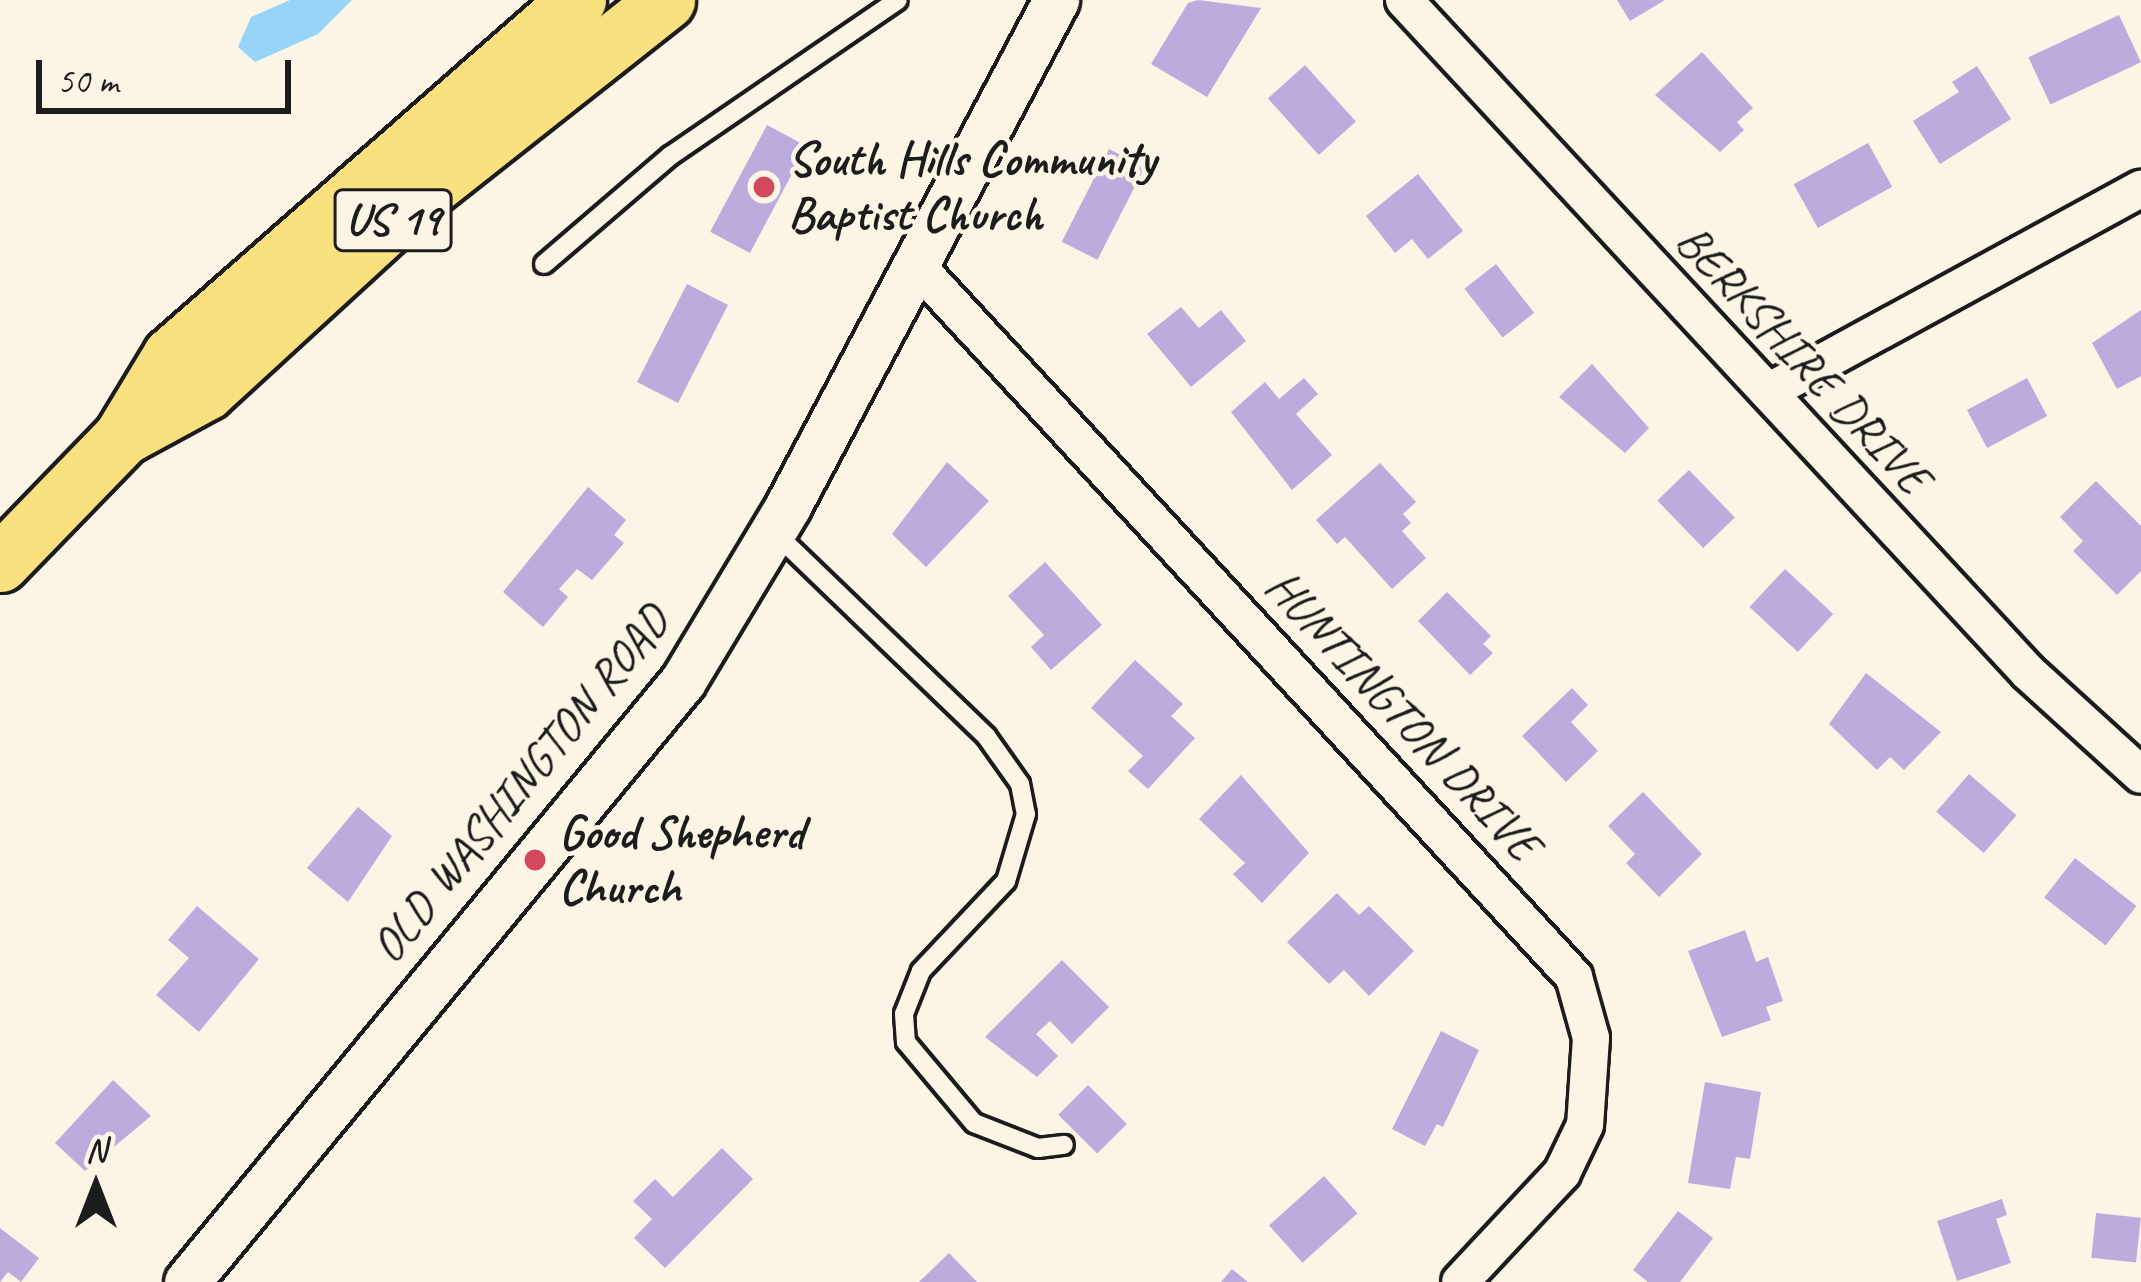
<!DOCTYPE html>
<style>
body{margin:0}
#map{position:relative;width:2141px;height:1282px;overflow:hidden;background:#fcf5e5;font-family:Caveat,sans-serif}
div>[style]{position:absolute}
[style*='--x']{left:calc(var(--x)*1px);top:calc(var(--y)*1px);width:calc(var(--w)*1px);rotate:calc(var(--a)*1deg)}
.water>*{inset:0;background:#98d3f8}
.building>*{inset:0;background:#bcacdd;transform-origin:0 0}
.roads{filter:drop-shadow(3px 0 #1c1c1c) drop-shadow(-3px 0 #1c1c1c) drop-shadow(0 3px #1c1c1c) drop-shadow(0 -3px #1c1c1c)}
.service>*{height:18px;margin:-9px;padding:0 9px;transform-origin:9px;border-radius:9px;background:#fcf5e5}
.minor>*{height:36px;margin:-18px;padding:0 18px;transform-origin:18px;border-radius:18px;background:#fcf5e5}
.tertiary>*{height:45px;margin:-22.5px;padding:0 22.5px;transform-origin:22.5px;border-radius:22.5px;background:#fcf5e5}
.primary>*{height:57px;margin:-28.5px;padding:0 28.5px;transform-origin:28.5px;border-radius:28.5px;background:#fae180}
.dots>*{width:33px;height:33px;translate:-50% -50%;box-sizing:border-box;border:6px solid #fcf5e5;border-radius:50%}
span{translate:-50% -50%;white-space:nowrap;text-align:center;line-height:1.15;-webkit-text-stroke:9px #fcf5e5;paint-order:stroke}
.shield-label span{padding:3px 9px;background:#fcf5e5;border:3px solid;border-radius:9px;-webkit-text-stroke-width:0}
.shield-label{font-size:45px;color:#1c1c1c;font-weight:700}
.poi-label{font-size:48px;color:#1c1c1c;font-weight:700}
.left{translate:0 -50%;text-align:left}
.street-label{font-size:48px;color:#1c1c1c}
.north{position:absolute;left:36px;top:1126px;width:120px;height:120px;-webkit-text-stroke:9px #fcf5e5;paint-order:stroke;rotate:0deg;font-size:33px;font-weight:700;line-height:48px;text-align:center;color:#1c1c1c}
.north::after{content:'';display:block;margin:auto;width:42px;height:54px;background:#1c1c1c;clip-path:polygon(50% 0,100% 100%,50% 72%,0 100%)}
.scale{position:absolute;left:36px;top:60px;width:255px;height:54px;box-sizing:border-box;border:6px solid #1c1c1c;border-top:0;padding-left:15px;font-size:36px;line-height:42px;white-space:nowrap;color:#1c1c1c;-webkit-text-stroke:9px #fcf5e5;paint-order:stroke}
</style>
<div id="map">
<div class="water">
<i style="clip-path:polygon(290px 0,352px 0,318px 34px,255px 62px,238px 47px,251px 17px)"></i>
</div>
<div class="building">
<i style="clip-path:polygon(1198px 0,1261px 8px,1207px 97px,1151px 64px,1188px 3px)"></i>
<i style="clip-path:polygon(1617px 0,1665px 0,1630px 21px)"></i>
<i style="left:2119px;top:15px;width:52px;height:100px;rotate:65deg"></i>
<i style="clip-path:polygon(1702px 52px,1753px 108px,1737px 122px,1744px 130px,1720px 152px,1655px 95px)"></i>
<i style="left:1305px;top:65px;width:76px;height:50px;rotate:48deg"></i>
<i style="clip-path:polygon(1977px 66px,2011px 119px,1940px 164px,1913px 121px,1959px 92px,1952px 82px)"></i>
<i style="left:767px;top:125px;width:45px;height:121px;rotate:28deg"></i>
<i style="left:1868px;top:143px;width:50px;height:85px;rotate:61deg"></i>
<i style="left:1109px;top:149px;width:40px;height:104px;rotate:27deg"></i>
<i style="clip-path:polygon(1418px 174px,1463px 231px,1428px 259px,1412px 239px,1395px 253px,1366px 216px)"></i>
<i style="left:1496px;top:264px;width:62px;height:40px;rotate:52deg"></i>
<i style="left:687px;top:284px;width:46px;height:110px;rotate:27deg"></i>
<i style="clip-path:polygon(1181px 307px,1199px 328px,1221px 310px,1246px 341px,1191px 387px,1147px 334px)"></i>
<i style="clip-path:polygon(2141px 310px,2141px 376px,2117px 389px,2092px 343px)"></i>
<i style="clip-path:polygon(1592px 364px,1649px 428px,1625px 453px,1559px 397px)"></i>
<i style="clip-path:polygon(1304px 378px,1318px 394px,1296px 414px,1332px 455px,1292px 490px,1231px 412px,1265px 382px,1279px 399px)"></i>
<i style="left:2027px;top:378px;width:43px;height:68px;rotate:62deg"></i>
<i style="clip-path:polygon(947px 462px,989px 501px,926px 567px,892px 534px)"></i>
<i style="clip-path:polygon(1380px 463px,1416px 502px,1403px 514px,1411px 523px,1402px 531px,1426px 558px,1392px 589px,1345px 537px,1337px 544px,1316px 520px)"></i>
<i style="left:1689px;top:470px;width:66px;height:44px;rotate:46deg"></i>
<i style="clip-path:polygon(2096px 481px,2141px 526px,2141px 571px,2117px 595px,2073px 551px,2083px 541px,2060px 517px)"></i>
<i style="clip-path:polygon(588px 487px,626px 520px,614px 535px,624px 543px,592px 580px,577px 569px,559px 589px,568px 597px,543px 627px,503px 592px)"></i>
<i style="clip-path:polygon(1045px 562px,1102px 625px,1051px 670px,1031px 647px,1044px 635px,1008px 596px)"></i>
<i style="left:1785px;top:569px;width:66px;height:52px;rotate:43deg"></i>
<i style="clip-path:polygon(1447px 592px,1491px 636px,1483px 644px,1493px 653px,1470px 675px,1418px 621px)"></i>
<i style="clip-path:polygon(1135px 660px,1183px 704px,1171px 716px,1195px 738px,1148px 789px,1128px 771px,1143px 756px,1091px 708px)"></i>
<i style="clip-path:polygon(1866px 673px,1941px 732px,1904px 770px,1890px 757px,1877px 770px,1829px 724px)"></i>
<i style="clip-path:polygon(1572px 688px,1588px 705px,1571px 722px,1598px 751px,1566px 782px,1522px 736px)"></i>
<i style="left:1969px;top:774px;width:63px;height:50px;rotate:41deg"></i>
<i style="clip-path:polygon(1241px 775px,1309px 853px,1262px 903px,1233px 874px,1245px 863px,1199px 819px)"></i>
<i style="clip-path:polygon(1643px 792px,1702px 854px,1659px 897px,1626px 863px,1635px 854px,1608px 826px)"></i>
<i style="clip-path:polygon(358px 807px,392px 836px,348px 902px,307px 868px)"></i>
<i style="left:2075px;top:858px;width:78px;height:50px;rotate:38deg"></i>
<i style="clip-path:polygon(1337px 893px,1359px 915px,1369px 906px,1414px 951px,1369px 996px,1344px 970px,1329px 984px,1287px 942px)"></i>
<i style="clip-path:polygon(197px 906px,259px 959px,199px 1032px,156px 995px,189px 958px,168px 940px)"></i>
<i style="clip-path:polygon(1745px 930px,1756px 962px,1768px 957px,1783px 1001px,1766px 1007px,1771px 1020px,1722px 1037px,1688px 951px)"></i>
<i style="clip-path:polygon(1062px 960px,1109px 1007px,1072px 1044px,1050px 1021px,1036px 1034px,1058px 1056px,1037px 1077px,985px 1037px)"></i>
<i style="clip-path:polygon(1441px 1031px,1479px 1050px,1443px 1127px,1437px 1124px,1425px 1146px,1392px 1129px)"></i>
<i style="clip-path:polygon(113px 1080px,151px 1116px,85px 1171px,55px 1143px)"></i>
<i style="clip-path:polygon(1705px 1082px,1761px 1092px,1750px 1159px,1736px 1157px,1730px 1189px,1688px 1183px)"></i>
<i style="left:1088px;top:1085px;width:55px;height:42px;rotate:45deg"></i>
<i style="clip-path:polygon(722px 1148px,753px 1179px,665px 1268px,634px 1238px,652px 1219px,633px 1201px,655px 1179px,673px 1197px)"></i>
<i style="left:1324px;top:1176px;width:50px;height:74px;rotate:48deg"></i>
<i style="clip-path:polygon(2002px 1199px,2007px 1215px,1996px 1219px,2011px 1263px,1957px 1281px,1937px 1221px)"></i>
<i style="clip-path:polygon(1678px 1211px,1713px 1238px,1680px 1282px,1648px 1282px,1633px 1270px)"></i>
<i style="left:2096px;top:1213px;width:45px;height:45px;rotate:6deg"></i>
<i style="clip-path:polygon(0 1228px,39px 1258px,21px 1282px,8px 1272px,0 1282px)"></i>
<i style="clip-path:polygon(949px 1253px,977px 1282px,919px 1282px)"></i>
<i style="clip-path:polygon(1232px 1269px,1248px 1282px,1221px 1282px)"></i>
</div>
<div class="roads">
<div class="service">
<i style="--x:544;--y:264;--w:166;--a:-40.6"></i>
<i style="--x:670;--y:156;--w:276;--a:-34.4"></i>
<i style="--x:773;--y:531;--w:296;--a:43.9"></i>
<i style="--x:986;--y:736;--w:59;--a:54.7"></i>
<i style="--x:1020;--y:784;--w:31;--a:79"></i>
<i style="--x:1026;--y:814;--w:70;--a:106.6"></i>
<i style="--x:1006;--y:881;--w:124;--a:133.4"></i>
<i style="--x:921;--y:971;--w:46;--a:111.6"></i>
<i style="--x:904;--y:1014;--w:28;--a:86"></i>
<i style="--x:906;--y:1042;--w:106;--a:50"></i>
<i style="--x:974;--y:1123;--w:69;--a:21.3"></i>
<i style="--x:1038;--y:1148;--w:26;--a:-7"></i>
</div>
<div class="minor">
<i style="--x:1404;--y:0;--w:918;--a:47.12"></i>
<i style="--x:2029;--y:673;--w:151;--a:42.3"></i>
<i style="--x:915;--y:264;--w:971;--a:47.25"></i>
<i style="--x:1574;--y:977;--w:63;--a:74.4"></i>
<i style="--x:1591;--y:1038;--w:87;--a:93.9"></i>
<i style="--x:1585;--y:1125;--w:53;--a:115.6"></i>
<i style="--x:1562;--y:1173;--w:149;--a:133.1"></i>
<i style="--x:1768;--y:392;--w:425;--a:-28.6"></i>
</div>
<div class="tertiary">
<i style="--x:187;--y:1282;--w:779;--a:-50.47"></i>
<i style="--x:683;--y:681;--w:204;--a:-59"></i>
<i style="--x:788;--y:506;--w:573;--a:-62.09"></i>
</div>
<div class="primary">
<i style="--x:125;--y:435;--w:92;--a:-28.5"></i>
<i style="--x:206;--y:391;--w:293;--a:-42.5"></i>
<i style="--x:422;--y:193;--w:311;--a:-38.3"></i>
<i style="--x:0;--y:563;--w:175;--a:-45.9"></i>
<i style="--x:122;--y:437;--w:95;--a:-58.8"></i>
<i style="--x:171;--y:356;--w:540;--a:-41.25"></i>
</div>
</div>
<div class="dots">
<i style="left:764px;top:187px;background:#d1495b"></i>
<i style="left:535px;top:860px;background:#d1495b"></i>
</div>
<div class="shield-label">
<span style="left:393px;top:220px">US 19</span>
</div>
<div class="poi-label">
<span class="left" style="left:788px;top:187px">South Hills Community<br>Baptist Church</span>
<span class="left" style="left:559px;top:860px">Good Shepherd<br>Church</span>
</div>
<div class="street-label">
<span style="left:1803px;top:359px;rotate:47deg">BERKSHIRE DRIVE</span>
<span style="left:1403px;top:715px;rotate:47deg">HUNTINGTON DRIVE</span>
<span style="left:520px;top:784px;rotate:-51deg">OLD WASHINGTON ROAD</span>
</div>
<div class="north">N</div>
<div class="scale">50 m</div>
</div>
